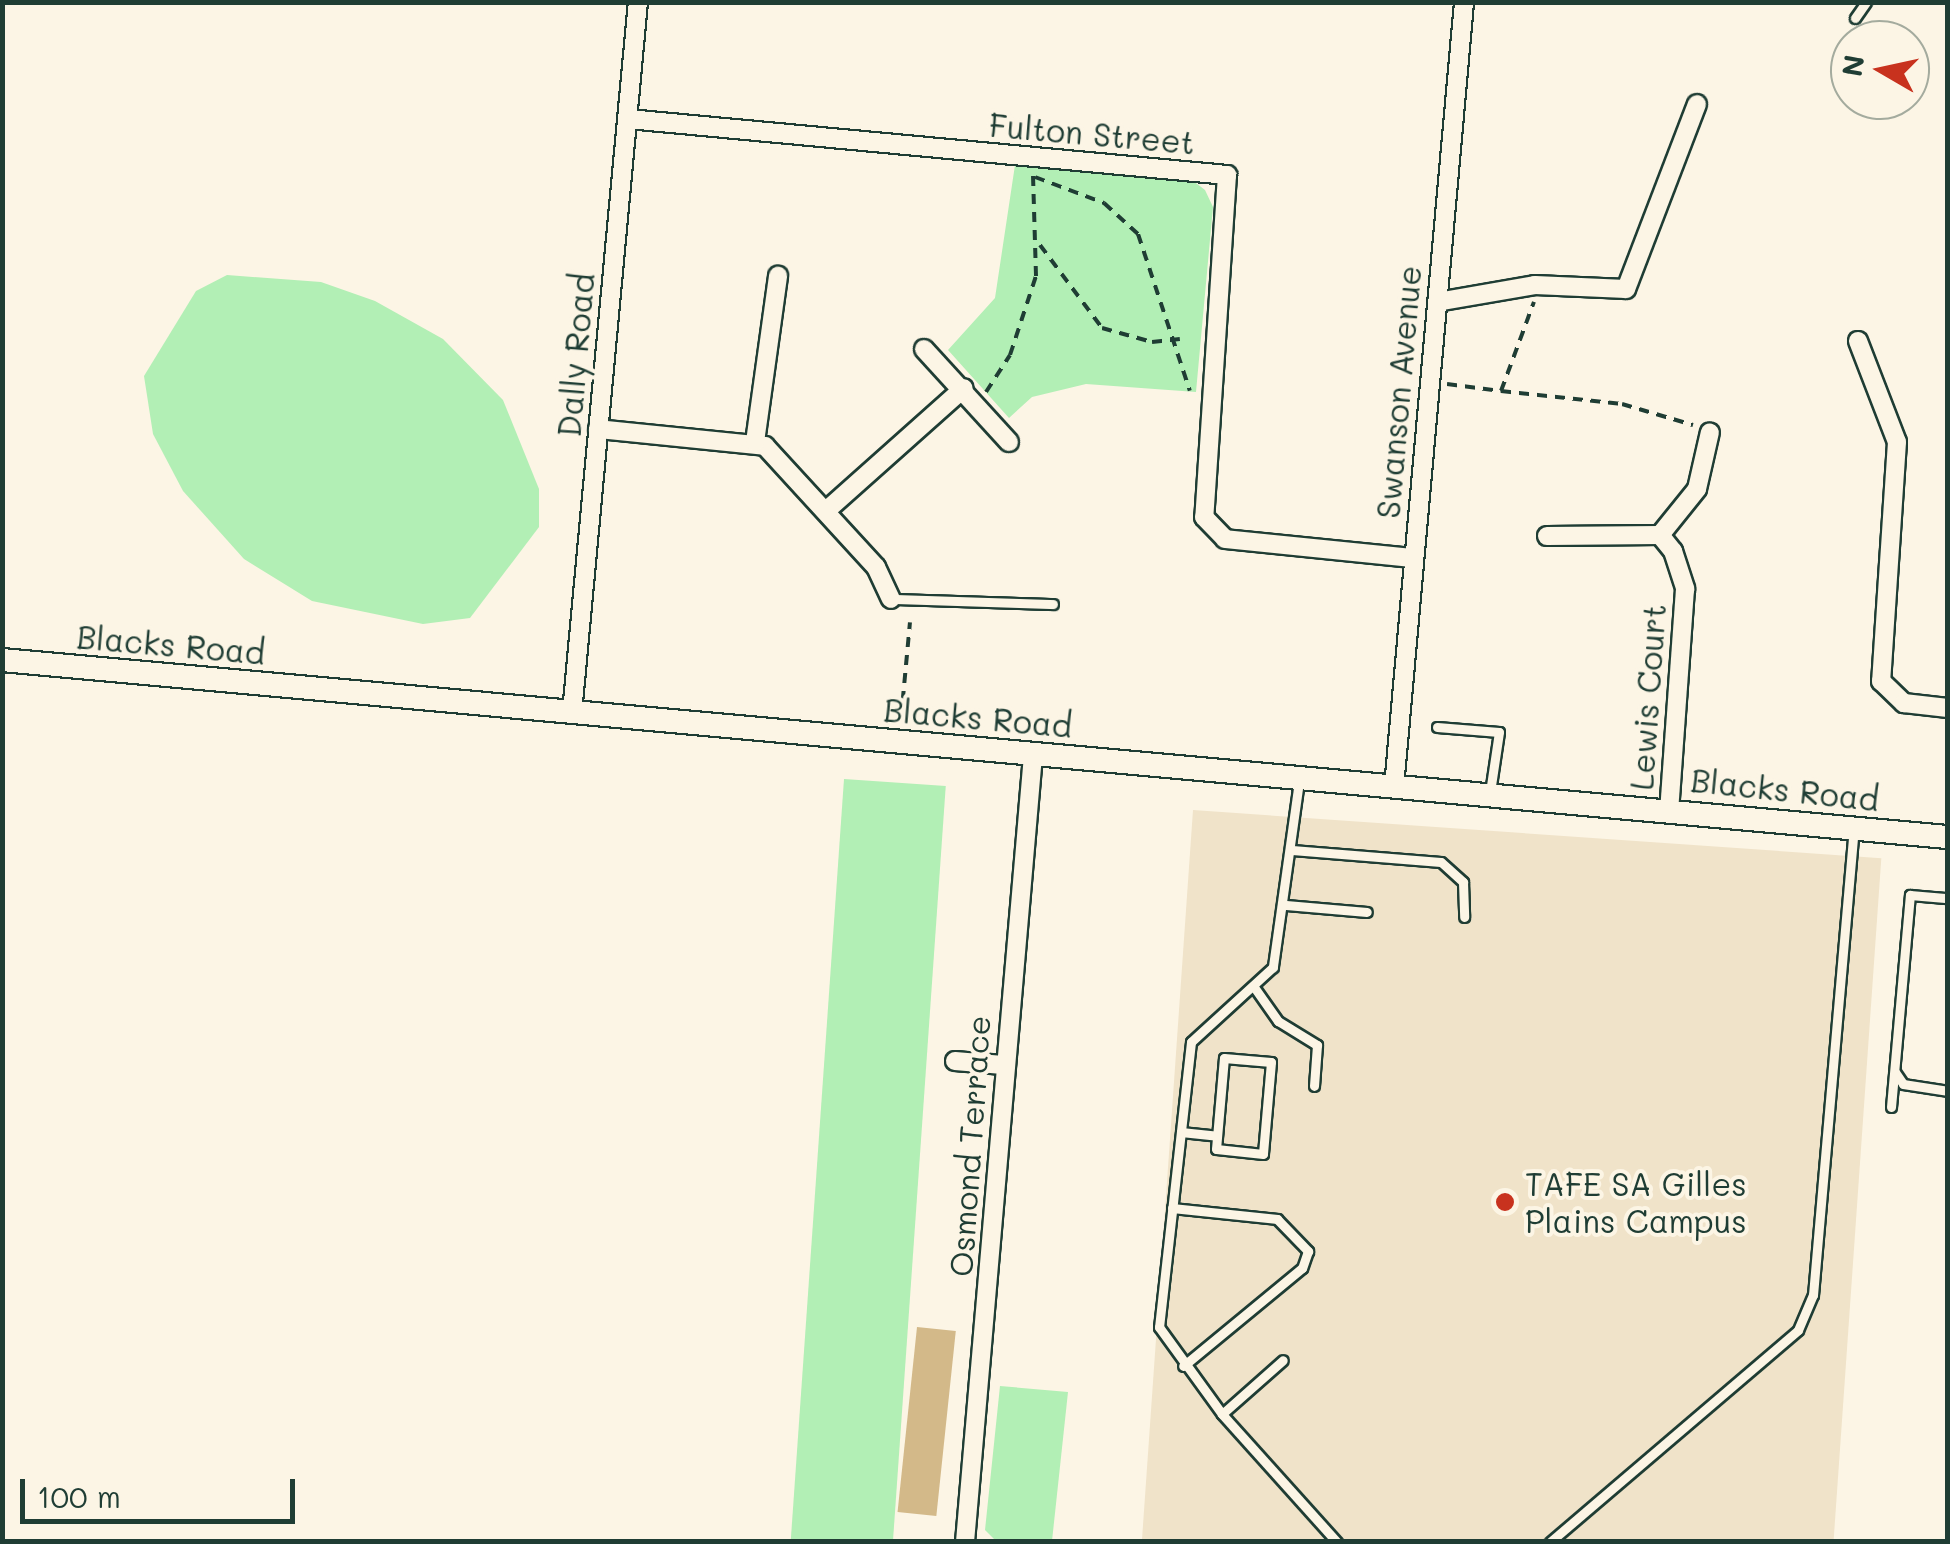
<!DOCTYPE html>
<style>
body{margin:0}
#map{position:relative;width:1950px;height:1544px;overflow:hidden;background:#fcf5e5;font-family:Mali,sans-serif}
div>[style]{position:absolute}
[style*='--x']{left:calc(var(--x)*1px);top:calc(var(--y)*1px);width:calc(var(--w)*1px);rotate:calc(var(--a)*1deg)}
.built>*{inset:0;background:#f0e3c9;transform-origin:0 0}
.green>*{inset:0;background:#b2efb5;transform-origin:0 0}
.building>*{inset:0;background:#d3b989;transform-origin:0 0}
.path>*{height:4px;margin-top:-2px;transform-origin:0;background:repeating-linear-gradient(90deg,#1f3d34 0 10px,transparent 0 18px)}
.roads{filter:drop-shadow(2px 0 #1f3d34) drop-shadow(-2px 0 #1f3d34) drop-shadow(0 2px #1f3d34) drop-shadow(0 -2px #1f3d34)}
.service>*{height:9px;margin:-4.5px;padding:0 4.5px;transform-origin:4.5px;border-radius:4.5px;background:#fcf5e5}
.minor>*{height:18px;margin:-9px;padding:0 9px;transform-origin:9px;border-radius:9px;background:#fcf5e5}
.tertiary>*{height:22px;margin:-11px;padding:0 11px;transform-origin:11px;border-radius:11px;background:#fcf5e5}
.dots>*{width:28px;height:28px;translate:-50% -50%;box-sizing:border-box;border:5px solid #fcf5e5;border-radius:50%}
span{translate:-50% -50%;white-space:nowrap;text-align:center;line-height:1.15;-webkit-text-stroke:8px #fcf5e5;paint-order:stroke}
.street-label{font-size:32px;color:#1f3d34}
.poi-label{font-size:32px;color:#1f3d34}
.left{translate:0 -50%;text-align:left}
.frame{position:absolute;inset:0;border:5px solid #1f3d34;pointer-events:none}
.north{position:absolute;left:1830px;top:20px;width:100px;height:100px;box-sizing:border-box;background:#fcf5e5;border:2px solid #a4ab9e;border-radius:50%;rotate:279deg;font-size:28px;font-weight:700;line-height:40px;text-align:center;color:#1f3d34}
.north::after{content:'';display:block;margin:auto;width:35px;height:45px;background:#c8321e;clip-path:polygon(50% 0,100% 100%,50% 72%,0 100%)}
.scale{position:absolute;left:20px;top:1479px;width:275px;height:45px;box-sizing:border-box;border:5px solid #1f3d34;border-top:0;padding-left:12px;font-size:30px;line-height:35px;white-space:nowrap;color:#1f3d34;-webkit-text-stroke:8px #fcf5e5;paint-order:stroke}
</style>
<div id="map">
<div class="built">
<i style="left:1193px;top:810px;width:690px;height:735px;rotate:4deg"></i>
</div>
<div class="green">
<i style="clip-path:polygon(1015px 165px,1192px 180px,1205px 190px,1213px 207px,1196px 392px,1086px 384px,1032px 397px,1009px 418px,948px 350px,995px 298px)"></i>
<i style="clip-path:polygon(227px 275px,321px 282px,375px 301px,443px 339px,503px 400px,539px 489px,539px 527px,470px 618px,423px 624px,312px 601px,244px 559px,183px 491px,153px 434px,144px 376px,196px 291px)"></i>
<i style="left:844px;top:779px;width:102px;height:765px;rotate:4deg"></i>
<i style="clip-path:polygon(1000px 1386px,1068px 1392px,1052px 1541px,996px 1541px,985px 1530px)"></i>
</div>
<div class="building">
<i style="left:917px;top:1327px;width:39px;height:186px;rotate:6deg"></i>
</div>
<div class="path">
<i style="--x:1035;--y:177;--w:74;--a:20.6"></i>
<i style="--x:1104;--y:203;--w:46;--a:42.4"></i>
<i style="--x:1138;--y:234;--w:165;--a:71.7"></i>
<i style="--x:1040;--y:245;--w:104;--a:53.2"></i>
<i style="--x:1102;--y:328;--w:52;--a:15.6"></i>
<i style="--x:1152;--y:342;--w:28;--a:-6"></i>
<i style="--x:1447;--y:384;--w:54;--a:7.4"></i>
<i style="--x:1501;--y:391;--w:95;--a:-69.7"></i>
<i style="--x:1501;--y:391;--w:122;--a:6.1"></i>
<i style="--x:1622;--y:404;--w:74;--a:16.5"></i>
<i style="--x:986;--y:392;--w:44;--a:-57"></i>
<i style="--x:1010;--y:355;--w:83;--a:-71.8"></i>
<i style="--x:1036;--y:276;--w:100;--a:-91.7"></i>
<i style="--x:901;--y:719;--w:97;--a:-84.7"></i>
</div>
<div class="roads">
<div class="service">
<i style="--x:1855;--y:18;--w:19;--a:-55"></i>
<i style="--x:892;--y:599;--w:161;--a:1.8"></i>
<i style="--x:1437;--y:727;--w:62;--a:4.6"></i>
<i style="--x:1499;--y:732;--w:61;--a:98.5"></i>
<i style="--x:1299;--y:781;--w:188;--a:98"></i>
<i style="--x:1273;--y:967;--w:111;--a:137.6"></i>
<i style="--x:1191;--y:1042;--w:287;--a:96.4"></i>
<i style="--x:1159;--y:1327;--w:107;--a:54.1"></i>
<i style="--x:1222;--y:1414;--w:172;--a:48.1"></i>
<i style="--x:1292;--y:850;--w:149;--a:4.6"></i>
<i style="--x:1441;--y:862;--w:30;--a:42"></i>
<i style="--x:1463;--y:882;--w:35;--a:88"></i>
<i style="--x:1286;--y:905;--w:81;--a:4.9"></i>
<i style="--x:1254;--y:987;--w:42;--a:54.8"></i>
<i style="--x:1278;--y:1021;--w:46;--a:31.6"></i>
<i style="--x:1317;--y:1045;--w:41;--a:94.2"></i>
<i style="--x:1224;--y:1058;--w:47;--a:4.9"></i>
<i style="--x:1271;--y:1062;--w:92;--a:95"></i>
<i style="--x:1263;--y:1154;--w:47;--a:-173.9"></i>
<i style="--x:1216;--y:1149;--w:91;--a:-85"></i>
<i style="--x:1895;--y:1072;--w:14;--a:56"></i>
<i style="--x:1903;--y:1084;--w:46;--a:8.8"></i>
<i style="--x:1891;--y:1107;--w:213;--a:-84.9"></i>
<i style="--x:1910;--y:895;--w:38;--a:5"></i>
<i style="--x:1181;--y:1132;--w:36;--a:6"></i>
<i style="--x:1172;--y:1208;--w:106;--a:6"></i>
<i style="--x:1277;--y:1219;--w:45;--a:45.9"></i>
<i style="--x:1308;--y:1251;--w:18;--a:109"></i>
<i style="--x:1302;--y:1268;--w:154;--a:140.5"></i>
<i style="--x:1222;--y:1414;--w:81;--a:-41.5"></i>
<i style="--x:1550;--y:1542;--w:326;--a:-40.5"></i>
<i style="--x:1798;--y:1330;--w:38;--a:-67"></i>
<i style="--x:1813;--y:1295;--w:468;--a:-85"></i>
</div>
<div class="minor">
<i style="--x:628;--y:119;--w:602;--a:5.34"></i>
<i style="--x:1227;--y:175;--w:343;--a:93.8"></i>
<i style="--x:1204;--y:517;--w:30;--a:46"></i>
<i style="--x:1225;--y:539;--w:189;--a:5.8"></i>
<i style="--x:1437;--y:302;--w:99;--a:-9.8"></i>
<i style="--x:1535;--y:285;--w:91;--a:2.5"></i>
<i style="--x:1626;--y:289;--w:198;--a:-69"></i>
<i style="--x:1858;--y:341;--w:108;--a:68.9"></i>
<i style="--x:1897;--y:442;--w:240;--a:93.8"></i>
<i style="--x:1881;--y:681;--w:32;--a:44"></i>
<i style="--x:1904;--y:703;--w:44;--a:6.5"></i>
<i style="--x:924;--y:349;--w:126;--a:47.6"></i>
<i style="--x:598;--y:429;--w:168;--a:5.8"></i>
<i style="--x:765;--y:446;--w:164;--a:47.5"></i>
<i style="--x:876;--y:567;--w:35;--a:65"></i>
<i style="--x:755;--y:442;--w:168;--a:-82.1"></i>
<i style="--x:827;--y:510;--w:183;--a:-41.7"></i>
<i style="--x:1660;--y:535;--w:59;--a:-51.2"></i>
<i style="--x:1697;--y:489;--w:58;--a:-77.2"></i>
<i style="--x:1547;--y:536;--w:113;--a:-0.5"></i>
<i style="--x:1660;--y:535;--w:21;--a:51"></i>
<i style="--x:1673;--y:551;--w:40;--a:72"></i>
<i style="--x:1685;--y:589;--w:222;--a:94.1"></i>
<i style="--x:572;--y:713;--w:714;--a:-84.7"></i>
<i style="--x:1394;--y:787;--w:788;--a:-84.9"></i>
<i style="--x:955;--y:1061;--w:48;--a:4.8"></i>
<i style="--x:965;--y:1542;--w:790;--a:-85.06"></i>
</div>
<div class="tertiary">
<i style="--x:2;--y:660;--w:1954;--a:5.2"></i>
</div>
</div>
<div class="dots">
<i style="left:1505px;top:1202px;background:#c8321e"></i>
</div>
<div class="street-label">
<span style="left:1092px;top:133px;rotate:5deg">Fulton Street</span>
<span style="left:575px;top:355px;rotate:-85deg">Dally Road</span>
<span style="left:1398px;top:392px;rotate:-85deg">Swanson Avenue</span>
<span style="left:171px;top:644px;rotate:5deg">Blacks Road</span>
<span style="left:1647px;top:697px;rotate:-86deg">Lewis Court</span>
<span style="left:978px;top:717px;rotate:5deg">Blacks Road</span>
<span style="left:1785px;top:789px;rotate:6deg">Blacks Road</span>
<span style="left:969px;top:1146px;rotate:-86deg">Osmond Terrace</span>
</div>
<div class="poi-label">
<span class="left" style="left:1525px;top:1202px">TAFE SA Gilles<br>Plains Campus</span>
</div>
<div class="frame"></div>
<div class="north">N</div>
<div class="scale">100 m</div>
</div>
